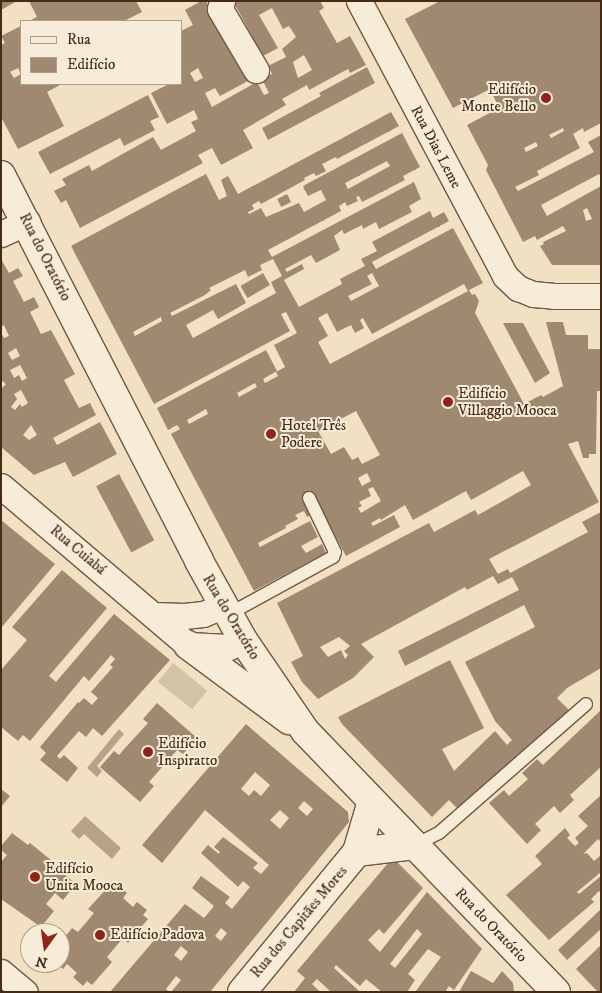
<!DOCTYPE html>
<meta charset="utf-8">
<style>
body{margin:0}
#map{position:relative;width:602px;height:993px;overflow:hidden;background:#f1e1c2;font-family:"IM FELL DW Pica",serif}
div>[style]{position:absolute}
[style*='--x']{left:calc(var(--x)*1px);top:calc(var(--y)*1px);width:calc(var(--w)*1px);rotate:calc(var(--a)*1deg)}
.green>*{inset:0;background:#d4c2a5;transform-origin:0 0}
.water>*{inset:0;background:#b7a288}
.building>*{inset:0;background:#9f8970;transform-origin:0 0}
.roads{filter:drop-shadow(1px 0 #715742) drop-shadow(-1px 0 #715742) drop-shadow(0 1px #715742) drop-shadow(0 -1px #715742)}
.service>*{height:12px;margin:-6px;padding:0 6px;transform-origin:6px;border-radius:6px;background:#f6ecd7}
.minor>*{height:25px;margin:-12.5px;padding:0 12.5px;transform-origin:12.5px;border-radius:12.5px;background:#f6ecd7}
.tertiary>*{height:28px;margin:-14px;padding:0 14px;transform-origin:14px;border-radius:14px;background:#f6ecd7}
.dots>*{width:14px;height:14px;translate:-50% -50%;box-sizing:border-box;border:2px solid #f6ecd7;border-radius:50%}
span{translate:-50% -50%;white-space:nowrap;text-align:center;line-height:1.15;-webkit-text-stroke:4px #f6ecd7;paint-order:stroke}
.poi-label{font-size:15px;color:#462917}
.right{translate:-100% -50%;text-align:right}
.left{translate:0 -50%;text-align:left}
.street-label{font-size:15px;color:#462917}
.frame{position:absolute;inset:0;border:2px solid #462917;pointer-events:none}
.legend{position:absolute;left:20px;top:20px;width:162px;height:65px;box-sizing:border-box;background:#f6ecd7;border:1px solid #b09e8a;margin:0;padding:6px 9px;list-style:none;font-size:15px;color:#462917}
.legend li{display:flex;align-items:center;gap:10px;height:25px}
.legend b{width:25px;border:1px solid #b09e8a}
.north{position:absolute;left:20px;top:923px;width:50px;height:50px;box-sizing:border-box;background:#f6ecd7;border:1px solid #b09e8a;border-radius:50%;rotate:194deg;font-size:14px;font-weight:700;line-height:20px;text-align:center;color:#462917}
.north::after{content:'';display:block;margin:auto;width:18px;height:22px;background:#8f2418;clip-path:polygon(50% 0,100% 100%,50% 72%,0 100%)}
</style>
<div id="map">
<div class="green">
<i style="left:173px;top:663px;width:44px;height:24px;rotate:39deg"></i>
</div>
<div class="water">
<i style="clip-path:polygon(119px 729px,124px 734px,97px 766px,102px 771px,97px 777px,87px 768px)"></i>
<i style="clip-path:polygon(85px 816px,121px 848px,112px 859px,84px 834px,79px 839px,71px 831px)"></i>
</div>
<div class="building">
<i style="clip-path:polygon(1px 1px,17px 1px,1px 10px)"></i>
<i style="clip-path:polygon(29px 1px,136px 1px,142px 12px,124px 21px,29px 21px,37px 17px)"></i>
<i style="clip-path:polygon(evenodd,201px 1px,206px 1px,248px 81px,220px 96px,215px 88px,205px 93px,212px 107px,257px 82px,264px 95px,269px 93px,262px 79px,272px 74px,268px 66px,286px 57px,282px 49px,296px 37px,289px 26px,283px 29px,272px 8px,259px 15px,278px 48px,263px 56px,233px 1px,320px 1px,324px 8px,319px 11px,337px 43px,350px 36px,366px 65px,350px 73px,348px 69px,309px 90px,307px 85px,282px 99px,286px 105px,243px 130px,253px 148px,221px 165px,212px 148px,198px 155px,203px 163px,80px 228px,66px 200px,61px 203px,54px 191px,66px 185px,62px 179px,89px 165px,92px 171px,153px 137px,161px 150px,196px 131px,191px 122px,198px 119px,194px 110px,167px 124px,151px 93px,169px 84px,181px 84px,181px 31px,193px 25px,185px 10px,201px 1px,304px 55px,312px 70px,298px 78px,293px 62px,304px 55px,201px 1px,198px 68px,203px 78px,195px 82px,190px 73px,198px 68px)"></i>
<i style="clip-path:polygon(evenodd,440px 1px,601px 1px,601px 123px,584px 132px,583px 128px,573px 134px,580px 148px,537px 171px,539px 175px,515px 187px,518px 191px,594px 152px,588px 142px,601px 135px,601px 177px,599px 174px,541px 205px,547px 216px,601px 186px,601px 265px,552px 265px,540px 246px,544px 244px,543px 242px,566px 231px,563px 226px,537px 240px,535px 236px,523px 242px,486px 170px,488px 165px,467px 125px,499px 108px,490px 89px,453px 108px,405px 19px,440px 1px,563px 128px,564px 131px,551px 138px,549px 135px,563px 128px,440px 1px,536px 142px,538px 146px,526px 152px,524px 148px,536px 142px,440px 1px,587px 208px,592px 219px,586px 221px,583px 210px,587px 208px)"></i>
<i style="clip-path:polygon(21px 26px,21px 74px,18px 68px,10px 72px,14px 78px,21px 74px,21px 84px,62px 84px,47px 92px,64px 126px,18px 149px,1px 117px,1px 45px,5px 43px,1px 36px)"></i>
<i style="clip-path:polygon(367px 67px,375px 83px,268px 140px,262px 128px,321px 96px,319px 93px)"></i>
<i style="clip-path:polygon(148px 95px,159px 117px,150px 121px,155px 130px,124px 146px,120px 138px,50px 174px,38px 152px)"></i>
<i style="clip-path:polygon(evenodd,391px 112px,399px 126px,337px 159px,336px 157px,322px 164px,326px 171px,316px 176px,314px 173px,304px 178px,305px 180px,261px 204px,259px 201px,252px 205px,254px 209px,248px 212px,249px 214px,261px 208px,266px 217px,299px 203px,304px 212px,326px 200px,321px 190px,308px 196px,303px 186px,402px 133px,420px 167px,403px 176px,405px 180px,362px 202px,359px 196px,356px 197px,358px 201px,347px 206px,345px 202px,339px 206px,341px 211px,268px 250px,272px 257px,414px 182px,421px 199px,409px 206px,412px 212px,379px 229px,376px 222px,363px 229px,362px 225px,344px 234px,342px 230px,334px 236px,340px 250px,316px 263px,311px 255px,285px 269px,287px 272px,302px 264px,304px 269px,284px 280px,299px 307px,342px 284px,340px 279px,365px 266px,361px 259px,377px 251px,372px 242px,430px 211px,433px 218px,444px 212px,449px 221px,372px 262px,376px 269px,453px 228px,483px 283px,469px 290px,472px 295px,475px 294px,479px 301px,475px 313px,524px 404px,541px 395px,543px 397px,563px 386px,546px 322px,563px 322px,566px 335px,588px 335px,588px 349px,601px 349px,601px 391px,597px 391px,596px 454px,589px 454px,589px 458px,583px 458px,578px 441px,568px 444px,599px 502px,489px 559px,498px 574px,508px 569px,510px 573px,588px 532px,582px 522px,601px 512px,601px 668px,567px 688px,557px 698px,570px 711px,461px 812px,449px 800px,432px 817px,342px 724px,338px 717px,450px 660px,484px 728px,442px 749px,454px 771px,495px 731px,507px 745px,512px 740px,495px 721px,465px 662px,535px 627px,524px 605px,405px 666px,398px 651px,519px 590px,512px 577px,498px 584px,493px 576px,467px 590px,465px 587px,361px 644px,374px 657px,353px 678px,318px 699px,302px 682px,291px 662px,303px 656px,277px 603px,429px 523px,434px 532px,475px 510px,478px 515px,531px 485px,523px 471px,471px 500px,466px 491px,413px 520px,405px 505px,381px 520px,380px 518px,371px 523px,373px 526px,394px 515px,400px 527px,346px 556px,311px 491px,303px 496px,311px 510px,309px 516px,307px 517px,304px 511px,295px 515px,298px 519px,285px 526px,286px 528px,258px 543px,260px 547px,310px 521px,318px 537px,301px 546px,306px 553px,322px 544px,326px 553px,254px 591px,171px 434px,180px 429px,177px 425px,168px 430px,157px 408px,266px 350px,277px 371px,263px 379px,265px 383px,278px 376px,276px 372px,285px 367px,274px 345px,297px 333px,286px 312px,281px 314px,290px 331px,154px 404px,71px 246px,206px 174px,219px 200px,227px 196px,221px 180px,228px 176px,238px 194px,391px 112px,387px 161px,390px 166px,348px 189px,345px 183px,387px 161px,391px 112px,273px 259px,282px 276px,271px 282px,276px 293px,193px 338px,186px 325px,213px 310px,218px 319px,246px 303px,236px 284px,172px 316px,170px 313px,205px 295px,211px 290px,209px 288px,245px 270px,248px 277px,262px 270px,260px 265px,273px 259px,391px 112px,372px 273px,379px 286px,351px 301px,348px 296px,372px 284px,367px 276px,372px 273px,391px 112px,464px 284px,468px 291px,330px 364px,318px 342px,328px 336px,318px 318px,327px 313px,337px 332px,351px 325px,355px 333px,364px 328px,360px 320px,363px 318px,372px 334px,464px 284px,391px 112px,161px 317px,162px 321px,135px 336px,133px 332px,161px 317px,391px 112px,255px 383px,257px 387px,239px 397px,237px 393px,255px 383px,391px 112px,206px 409px,208px 414px,189px 424px,187px 420px,206px 409px,391px 112px,356px 411px,380px 455px,362px 464px,358px 457px,352px 460px,344px 447px,331px 454px,318px 431px,356px 411px,391px 112px,367px 473px,371px 481px,362px 486px,358px 478px,367px 473px,391px 112px,373px 487px,381px 501px,361px 513px,358px 508px,362px 506px,359px 502px,371px 496px,368px 489px,373px 487px,391px 112px,339px 637px,350px 646px,344px 651px,348px 655px,345px 659px,341px 650px,328px 657px,320px 647px,339px 637px)"></i>
<i style="left:287px;top:194px;width:9px;height:11px;rotate:63deg"></i>
<i style="clip-path:polygon(evenodd,1px 259px,9px 273px,18px 268px,23px 276px,13px 281px,24px 302px,34px 297px,39px 307px,30px 312px,41px 334px,51px 330px,75px 374px,64px 380px,79px 408px,90px 403px,96px 415px,53px 438px,57px 445px,100px 422px,117px 454px,73px 477px,65px 462px,34px 475px,1px 447px,1px 389px,6px 384px,1px 380px,1px 333px,4px 338px,9px 336px,4px 325px,1px 327px,1px 259px,16px 348px,20px 356px,12px 360px,8px 353px,16px 348px,1px 259px,20px 365px,27px 378px,22px 381px,19px 375px,14px 378px,10px 370px,20px 365px,1px 259px,21px 390px,28px 403px,22px 407px,20px 404px,15px 410px,11px 407px,17px 399px,14px 394px,21px 390px,1px 259px,31px 425px,37px 435px,29px 440px,23px 435px,31px 425px)"></i>
<i style="left:263px;top:273px;width:14px;height:26px;rotate:60deg"></i>
<i style="clip-path:polygon(503px 323px,523px 323px,550px 373px,535px 383px)"></i>
<i style="left:119px;top:474px;width:75px;height:26px;rotate:62deg"></i>
<i style="clip-path:polygon(1px 520px,55px 564px,1px 628px)"></i>
<i style="clip-path:polygon(62px 570px,107px 608px,49px 676px,56px 682px,114px 614px,170px 660px,102px 736px,93px 728px,86px 737px,79px 731px,57px 756px,60px 759px,64px 755px,78px 768px,67px 782px,40px 760px,46px 753px,40px 747px,78px 702px,79px 703px,84px 698px,92px 705px,98px 698px,91px 692px,113px 667px,110px 665px,115px 659px,111px 655px,89px 681px,84px 676px,30px 741px,23px 735px,18px 741px,1px 727px,1px 670px,27px 640px,12px 627px)"></i>
<i style="clip-path:polygon(157px 703px,197px 738px,183px 754px,177px 750px,149px 782px,154px 786px,140px 802px,100px 767px,114px 751px,119px 755px,126px 747px,148px 723px,143px 719px)"></i>
<i style="clip-path:polygon(601px 710px,601px 767px,570px 795px,574px 800px,560px 813px,554px 806px,535px 824px,541px 830px,527px 844px,489px 803px,504px 790px,509px 796px,528px 779px,522px 773px,537px 759px,543px 765px)"></i>
<i style="clip-path:polygon(evenodd,246px 724px,348px 812px,349px 822px,210px 992px,171px 992px,181px 980px,176px 976px,166px 989px,169px 992px,110px 992px,185px 904px,204px 918px,214px 906px,192px 888px,201px 876px,230px 897px,225px 903px,232px 909px,250px 887px,243px 881px,238px 887px,201px 853px,208px 845px,219px 854px,220px 852px,214px 847px,223px 837px,258px 863px,253px 868px,261px 874px,269px 865px,205px 810px,162px 863px,142px 845px,246px 724px,255px 772px,270px 785px,261px 796px,254px 790px,249px 796px,241px 789px,255px 772px,246px 724px,304px 801px,313px 809px,307px 816px,298px 808px,304px 801px,246px 724px,280px 810px,289px 818px,280px 829px,270px 820px,280px 810px,246px 724px,221px 928px,227px 933px,221px 941px,215px 936px,221px 928px,246px 724px,181px 946px,188px 952px,181px 961px,174px 955px,181px 946px)"></i>
<i style="clip-path:polygon(1px 789px,10px 796px,1px 807px)"></i>
<i style="clip-path:polygon(601px 795px,601px 842px,598px 839px,583px 854px,587px 853px,594px 861px,601px 855px,601px 872px,577px 892px,579px 894px,601px 876px,601px 893px,599px 891px,591px 899px,594px 902px,549px 940px,506px 895px,542px 864px,535px 856px,565px 828px,570px 835px,567px 838px,575px 846px,579px 843px,575px 838px,588px 826px,578px 816px)"></i>
<i style="clip-path:polygon(12px 833px,28px 845px,30px 843px,62px 869px,60px 871px,76px 884px,63px 900px,55px 893px,46px 904px,54px 911px,41px 927px,1px 899px,1px 862px,7px 855px,1px 850px,1px 846px)"></i>
<i style="clip-path:polygon(evenodd,389px 862px,397px 862px,423px 888px,384px 934px,379px 929px,368px 940px,380px 952px,427px 892px,482px 949px,454px 990px,449px 986px,445px 992px,415px 992px,441px 957px,428px 949px,408px 974px,415px 980px,407px 992px,382px 992px,366px 979px,360px 986px,336px 965px,334px 968px,360px 992px,331px 992px,317px 979px,312px 984px,320px 992px,294px 992px,305px 978px,297px 971px,389px 862px,417px 929px,422px 934px,395px 968px,390px 964px,417px 929px)"></i>
<i style="clip-path:polygon(117px 885px,127px 893px,123px 898px,133px 907px,137px 902px,147px 910px,143px 915px,148px 919px,128px 943px,123px 938px,107px 957px,112px 962px,92px 985px,87px 981px,83px 986px,73px 977px,77px 973px,67px 964px,63px 969px,56px 963px,60px 963px,60px 943px,72px 928px,78px 932px,94px 913px,88px 909px,109px 886px,113px 890px)"></i>
<i style="clip-path:polygon(601px 909px,601px 929px,567px 960px,558px 950px)"></i>
<i style="clip-path:polygon(601px 945px,601px 992px,598px 992px,576px 969px)"></i>
<i style="clip-path:polygon(471px 971px,493px 983px,502px 971px,513px 983px,514px 992px,459px 992px)"></i>
</div>
<div class="roads">
<div class="service">
<i style="--x:229;--y:614;--w:119;--a:-28.7"></i>
<i style="--x:333;--y:557;--w:5;--a:-68"></i>
<i style="--x:335;--y:552;--w:60;--a:-115.7"></i>
<i style="--x:415;--y:845;--w:28;--a:-27"></i>
<i style="--x:440;--y:832;--w:194;--a:-41.2"></i>
</div>
<div class="minor">
<i style="--x:222;--y:1;--w:8;--a:104"></i>
<i style="--x:220;--y:9;--w:71;--a:59.5"></i>
<i style="--x:359;--y:1;--w:311;--a:62"></i>
<i style="--x:505;--y:276;--w:18;--a:43"></i>
<i style="--x:518;--y:288;--w:16;--a:22"></i>
<i style="--x:533;--y:294;--w:21;--a:5"></i>
<i style="--x:554;--y:296;--w:47;--a:0"></i>
<i style="--x:1;--y:234;--w:29;--a:-25"></i>
<i style="--x:1;--y:486;--w:245;--a:40.4"></i>
<i style="--x:188;--y:645;--w:41;--a:2.8"></i>
<i style="--x:229;--y:647;--w:16;--a:-27"></i>
<i style="--x:155;--y:615;--w:29;--a:2"></i>
<i style="--x:184;--y:616;--w:19;--a:-6"></i>
<i style="--x:203;--y:614;--w:22;--a:-22"></i>
<i style="--x:1;--y:972;--w:31;--a:40"></i>
</div>
<div class="tertiary">
<i style="--x:1;--y:175;--w:434;--a:62.8"></i>
<i style="--x:199;--y:561;--w:90;--a:60.9"></i>
<i style="--x:243;--y:640;--w:110;--a:55.7"></i>
<i style="--x:305;--y:731;--w:362;--a:46.1"></i>
<i style="--x:188;--y:645;--w:126;--a:36.6"></i>
<i style="--x:357;--y:852;--w:58;--a:-6.9"></i>
<i style="--x:242;--y:992;--w:181;--a:-50.6"></i>
<i style="--x:357;--y:852;--w:53;--a:-73.6"></i>
</div>
</div>
<div class="dots">
<i style="left:546px;top:98px;background:#8f2418"></i>
<i style="left:448px;top:402px;background:#8f2418"></i>
<i style="left:271px;top:434px;background:#8f2418"></i>
<i style="left:148px;top:752px;background:#8f2418"></i>
<i style="left:35px;top:877px;background:#8f2418"></i>
<i style="left:100px;top:935px;background:#8f2418"></i>
</div>
<div class="poi-label">
<span class="right" style="left:536px;top:98px">Edifício<br>Monte Bello</span>
<span class="left" style="left:458px;top:402px">Edifício<br>Villaggio Mooca</span>
<span class="left" style="left:281px;top:434px">Hotel Três<br>Podere</span>
<span class="left" style="left:158px;top:752px">Edifício<br>Inspiratto</span>
<span class="left" style="left:45px;top:877px">Edifício<br>Unita Mooca</span>
<span class="left" style="left:110px;top:935px">Edifício Padova</span>
</div>
<div class="street-label">
<span style="left:436px;top:147px;rotate:62deg">Rua Dias Leme</span>
<span style="left:45px;top:257px;rotate:63deg">Rua do Oratório</span>
<span style="left:78px;top:550px;rotate:40deg">Rua Cuiabá</span>
<span style="left:231px;top:617px;rotate:59deg">Rua do Oratório</span>
<span style="left:299px;top:922px;rotate:-50deg">Rua dos Capitães Mores</span>
<span style="left:491px;top:925px;rotate:46deg">Rua do Oratório</span>
</div>
<div class="frame"></div>
<ul class="legend">
<li><b style="height:6px;background:#f6ecd7"></b>Rua</li>
<li><b style="height:14px;background:#9f8970"></b>Edifício</li>
</ul>
<div class="north">N</div>
</div>
